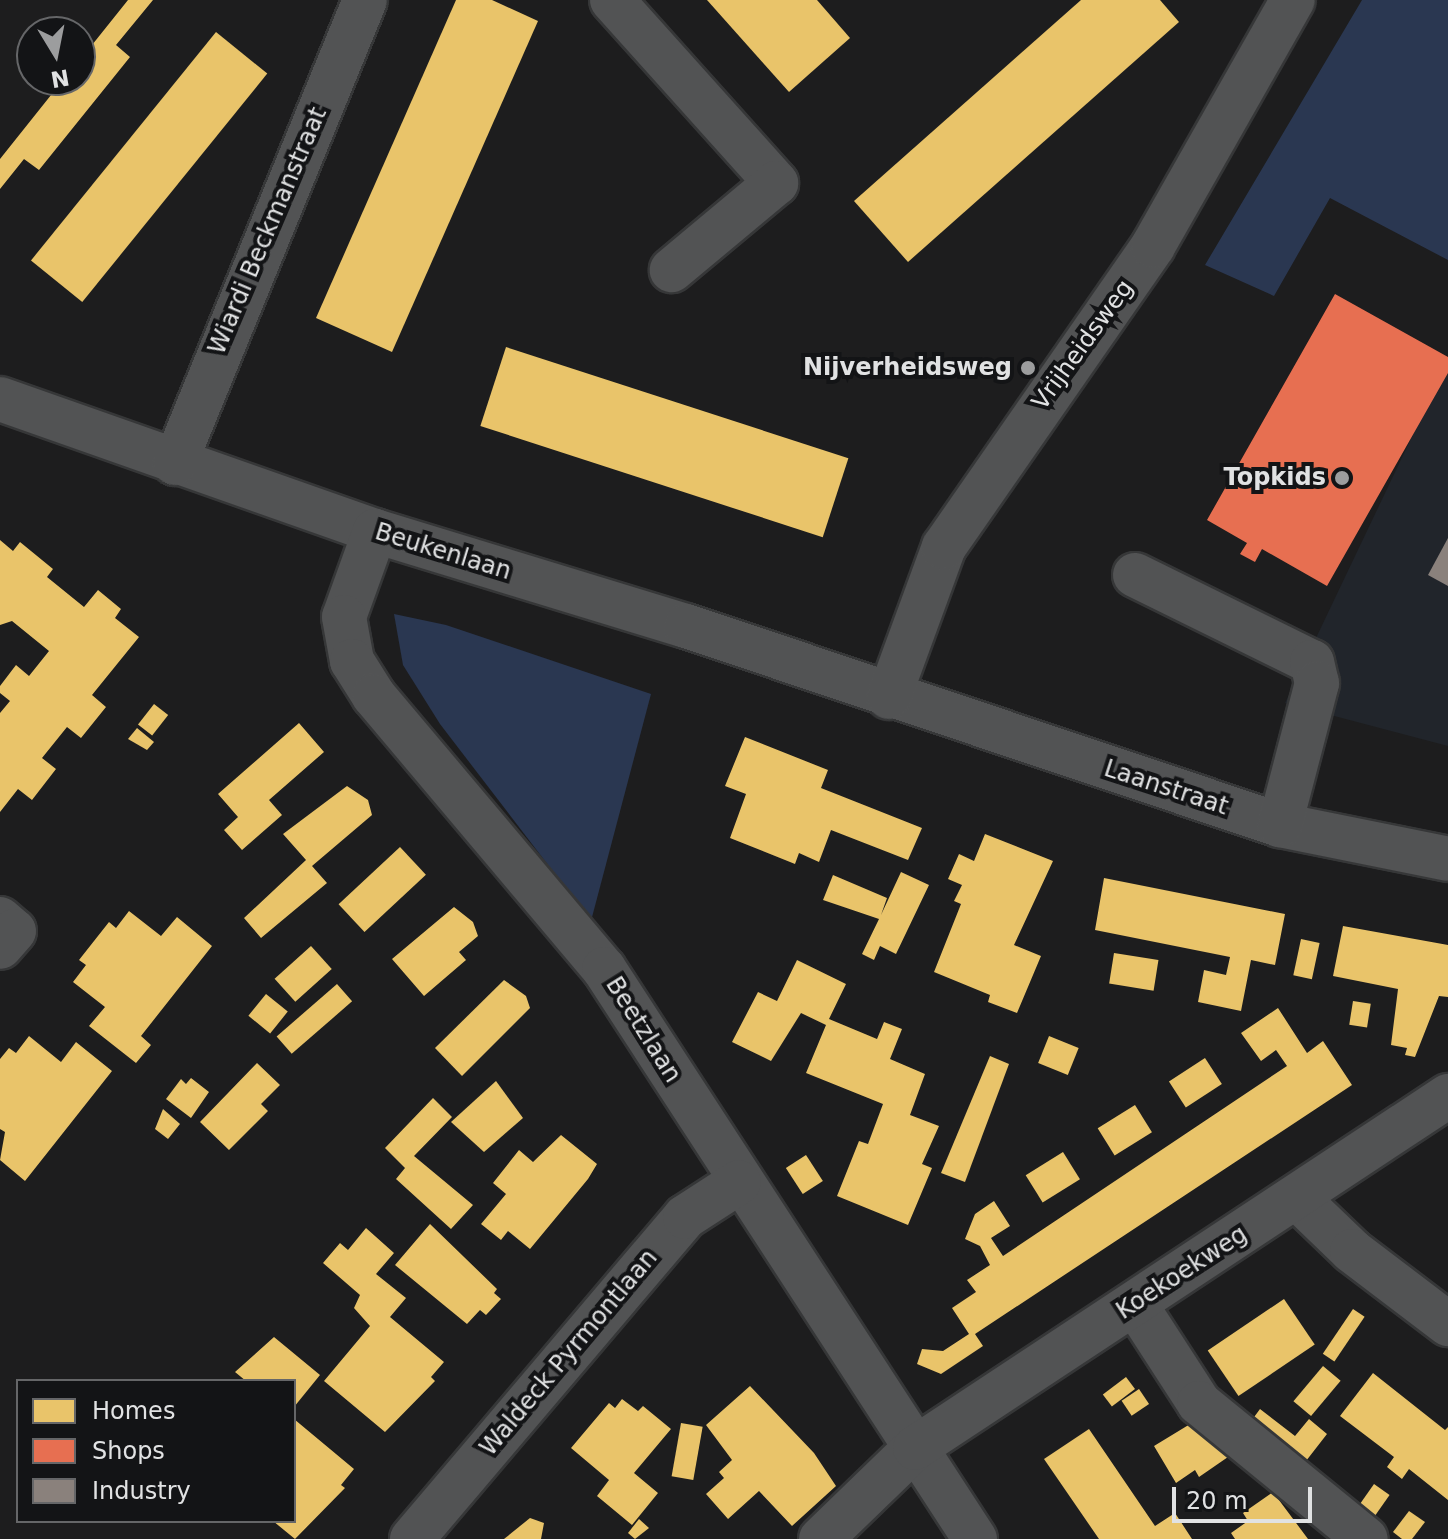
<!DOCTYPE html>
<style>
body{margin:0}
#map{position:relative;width:1448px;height:1539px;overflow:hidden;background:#1d1d1e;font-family:"DejaVu Sans",sans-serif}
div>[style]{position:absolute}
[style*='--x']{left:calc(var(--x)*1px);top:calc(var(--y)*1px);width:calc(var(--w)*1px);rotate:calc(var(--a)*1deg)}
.built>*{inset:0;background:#21252b}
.green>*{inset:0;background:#2a3751}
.homes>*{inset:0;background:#e9c46a;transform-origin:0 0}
.shops>*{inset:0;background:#e76f51}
.industry>*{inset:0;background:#8a817c}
.roads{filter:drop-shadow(2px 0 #363738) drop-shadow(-2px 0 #363738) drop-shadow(0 2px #363738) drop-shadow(0 -2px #363738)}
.minor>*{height:44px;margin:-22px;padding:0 22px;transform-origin:22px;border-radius:22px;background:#525354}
.dots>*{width:22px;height:22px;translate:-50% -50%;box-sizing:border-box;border:4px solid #131416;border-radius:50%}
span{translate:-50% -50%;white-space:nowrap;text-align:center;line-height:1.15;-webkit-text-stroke:8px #131416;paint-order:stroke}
.street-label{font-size:24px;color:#e1e2e3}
.poi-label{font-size:24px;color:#e1e2e3;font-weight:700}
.right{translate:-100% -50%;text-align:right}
.legend{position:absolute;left:16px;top:1379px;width:280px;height:144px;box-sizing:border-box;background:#131416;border:2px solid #656668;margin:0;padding:10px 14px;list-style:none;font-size:24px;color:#e1e2e3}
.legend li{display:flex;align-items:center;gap:16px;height:40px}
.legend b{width:40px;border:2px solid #656668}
.north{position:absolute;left:16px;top:16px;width:80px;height:80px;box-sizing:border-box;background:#131416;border:2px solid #656668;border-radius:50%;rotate:170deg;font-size:22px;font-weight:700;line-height:32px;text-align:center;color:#e1e2e3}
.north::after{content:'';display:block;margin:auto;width:28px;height:36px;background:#9c9d9e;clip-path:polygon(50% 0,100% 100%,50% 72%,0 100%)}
.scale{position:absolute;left:1172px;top:1487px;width:140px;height:36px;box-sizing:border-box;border:4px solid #e1e2e3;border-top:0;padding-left:10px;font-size:24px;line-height:28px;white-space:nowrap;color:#e1e2e3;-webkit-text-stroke:6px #131416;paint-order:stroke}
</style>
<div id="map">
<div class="built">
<i style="clip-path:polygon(1448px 361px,1448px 746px,1285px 703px)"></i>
</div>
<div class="green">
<i style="clip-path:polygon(1362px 0,1448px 0,1448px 260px,1330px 198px,1274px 296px,1205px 265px)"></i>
<i style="clip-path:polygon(394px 614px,446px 625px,651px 694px,591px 921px,440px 724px,403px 665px)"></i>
</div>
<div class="homes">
<i style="clip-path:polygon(128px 0,153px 0,116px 45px,130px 57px,39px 170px,24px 159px,0 189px,0 159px,63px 80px,80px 80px,80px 60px)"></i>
<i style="clip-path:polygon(456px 0,492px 0,538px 21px,392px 352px,316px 318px)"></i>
<i style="clip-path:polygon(707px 0,817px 0,850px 38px,789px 92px)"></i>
<i style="clip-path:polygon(1081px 0,1160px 0,1179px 22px,908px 262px,854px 201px)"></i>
<i style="left:216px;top:32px;width:66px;height:294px;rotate:39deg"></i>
<i style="left:506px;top:347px;width:360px;height:83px;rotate:18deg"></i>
<i style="clip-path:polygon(0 540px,13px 551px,20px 542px,53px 569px,47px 577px,84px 607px,98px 590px,121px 609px,115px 618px,139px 637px,92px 695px,106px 707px,81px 738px,67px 727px,42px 758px,56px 769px,32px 800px,18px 789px,0 812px,0 713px,10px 701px,0 693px,0 686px,16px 665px,29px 676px,49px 651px,12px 621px,0 625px)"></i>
<i style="left:154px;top:704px;width:18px;height:26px;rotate:38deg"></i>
<i style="clip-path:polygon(299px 723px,324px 752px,269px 800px,282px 815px,242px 850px,224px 830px,238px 817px,218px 794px)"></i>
<i style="clip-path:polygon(137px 728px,154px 742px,147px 750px,128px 739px)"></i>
<i style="clip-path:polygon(745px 737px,828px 770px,821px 788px,922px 828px,908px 860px,831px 830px,819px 862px,799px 853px,795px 864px,730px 838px,746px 794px,725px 786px)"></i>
<i style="clip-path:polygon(347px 786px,368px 800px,372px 815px,312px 866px,327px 883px,261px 938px,244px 918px,306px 860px,283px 834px)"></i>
<i style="clip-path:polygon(985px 834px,1053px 861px,1014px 945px,1041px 956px,1017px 1013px,988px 1002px,990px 995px,934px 972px,961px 904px,954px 901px,962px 885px,948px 879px,959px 854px,974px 861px)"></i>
<i style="left:400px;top:847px;width:38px;height:84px;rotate:47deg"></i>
<i style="clip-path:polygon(901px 872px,929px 885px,896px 954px,880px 946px,874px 960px,862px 954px,879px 919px,823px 900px,833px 875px,887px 898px,881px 915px)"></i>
<i style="clip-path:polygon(1104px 878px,1285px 914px,1275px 965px,1251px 960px,1241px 1011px,1198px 1002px,1204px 970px,1226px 975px,1230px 957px,1095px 930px)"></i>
<i style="clip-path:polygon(454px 907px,473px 922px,478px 936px,459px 952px,466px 960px,424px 996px,392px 959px)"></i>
<i style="clip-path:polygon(129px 911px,161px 936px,177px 917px,212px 946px,141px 1036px,151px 1045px,136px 1063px,89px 1026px,105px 1007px,73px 982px,86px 965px,79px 960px,109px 922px,116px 928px)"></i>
<i style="clip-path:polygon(1343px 926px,1448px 945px,1448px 997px,1439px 996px,1415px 1057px,1405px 1055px,1407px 1048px,1391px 1045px,1398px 989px,1333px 976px)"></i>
<i style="left:1301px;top:939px;width:19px;height:37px;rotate:12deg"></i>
<i style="left:311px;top:946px;width:31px;height:49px;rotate:48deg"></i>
<i style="left:1114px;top:953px;width:45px;height:31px;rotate:9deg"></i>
<i style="clip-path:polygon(797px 960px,846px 984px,829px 1019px,877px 1039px,884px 1022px,902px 1029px,890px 1059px,925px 1074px,910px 1115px,939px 1126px,922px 1164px,932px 1168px,908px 1225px,837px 1196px,859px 1141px,868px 1144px,883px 1104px,806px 1073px,826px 1025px,801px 1013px,771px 1061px,732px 1042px,758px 992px,777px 1001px)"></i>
<i style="clip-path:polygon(504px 980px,526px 996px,530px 1008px,462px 1076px,435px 1048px)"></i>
<i style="left:337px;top:984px;width:23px;height:80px;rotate:49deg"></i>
<i style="left:266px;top:994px;width:28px;height:28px;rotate:39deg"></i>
<i style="left:1353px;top:1001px;width:18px;height:24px;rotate:9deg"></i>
<i style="clip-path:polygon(1278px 1008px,1307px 1053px,1323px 1041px,1352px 1085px,975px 1334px,983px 1346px,941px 1374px,917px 1364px,922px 1349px,943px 1351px,969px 1334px,952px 1308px,976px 1292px,967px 1280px,990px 1265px,980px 1246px,965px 1239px,975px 1214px,994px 1201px,1010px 1226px,991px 1238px,1003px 1256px,1287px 1066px,1276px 1050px,1261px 1061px,1241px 1033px)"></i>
<i style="clip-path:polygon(29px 1036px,61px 1062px,76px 1042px,112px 1071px,25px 1181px,0 1160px,5px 1132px,0 1129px,0 1059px,9px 1048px,16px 1053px)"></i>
<i style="left:1049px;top:1036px;width:32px;height:29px;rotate:22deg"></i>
<i style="clip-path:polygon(990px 1056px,1009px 1064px,965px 1182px,941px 1173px)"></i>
<i style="left:1205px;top:1058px;width:31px;height:43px;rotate:57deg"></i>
<i style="clip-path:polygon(257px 1063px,280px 1085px,261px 1104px,268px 1111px,229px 1150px,200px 1122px)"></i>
<i style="clip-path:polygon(191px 1078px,209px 1092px,191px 1118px,166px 1099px,181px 1079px,186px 1084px)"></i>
<i style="clip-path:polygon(496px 1081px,523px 1118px,484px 1152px,451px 1122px)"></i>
<i style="clip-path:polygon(433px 1098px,452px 1117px,414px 1156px,473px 1205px,451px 1229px,396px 1179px,405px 1168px,385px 1148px)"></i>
<i style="left:1135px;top:1105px;width:32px;height:44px;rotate:58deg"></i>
<i style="clip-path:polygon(163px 1109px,180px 1124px,168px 1139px,155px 1129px)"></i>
<i style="clip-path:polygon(561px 1135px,597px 1164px,588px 1179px,530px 1249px,508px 1231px,501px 1240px,481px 1224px,506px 1194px,493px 1183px,519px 1150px,533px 1162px)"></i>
<i style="left:1063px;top:1152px;width:32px;height:44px;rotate:58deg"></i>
<i style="left:806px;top:1155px;width:31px;height:24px;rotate:57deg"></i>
<i style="clip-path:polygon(430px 1224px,497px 1289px,494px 1293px,501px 1299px,486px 1315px,480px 1310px,467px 1324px,395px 1265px)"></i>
<i style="clip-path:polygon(366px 1228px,394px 1253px,376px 1274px,406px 1298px,390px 1317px,444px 1362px,431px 1377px,435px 1381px,385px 1432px,324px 1381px,370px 1326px,354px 1308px,360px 1295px,323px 1263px,340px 1243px,348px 1250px)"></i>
<i style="left:1284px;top:1299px;width:55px;height:92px;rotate:56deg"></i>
<i style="left:1353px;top:1309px;width:14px;height:54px;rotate:34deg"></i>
<i style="clip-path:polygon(274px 1337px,320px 1375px,294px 1407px,294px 1381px,246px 1381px,235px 1372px)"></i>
<i style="left:1323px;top:1366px;width:23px;height:46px;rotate:40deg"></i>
<i style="clip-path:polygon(1373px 1373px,1445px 1430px,1448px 1427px,1448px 1500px,1409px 1469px,1402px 1479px,1387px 1467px,1394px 1457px,1340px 1416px)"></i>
<i style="left:1126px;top:1377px;width:15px;height:29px;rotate:53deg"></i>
<i style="clip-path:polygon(750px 1386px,814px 1453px,836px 1486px,792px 1526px,759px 1491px,728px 1519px,706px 1494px,724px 1478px,719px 1472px,732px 1460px,706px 1425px)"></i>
<i style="left:1139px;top:1389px;width:18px;height:21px;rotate:56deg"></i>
<i style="clip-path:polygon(622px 1399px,638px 1411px,643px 1406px,671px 1429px,634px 1473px,658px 1493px,632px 1525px,597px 1496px,609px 1480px,571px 1448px,609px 1403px,615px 1408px)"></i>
<i style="clip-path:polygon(1260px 1409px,1295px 1436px,1309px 1419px,1327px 1434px,1299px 1470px,1246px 1428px)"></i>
<i style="clip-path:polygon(1200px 1418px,1228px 1457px,1199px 1477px,1195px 1470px,1176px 1483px,1154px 1446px)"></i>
<i style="clip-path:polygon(294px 1419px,354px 1469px,341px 1485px,345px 1488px,295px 1539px,273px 1521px,294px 1521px)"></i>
<i style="left:681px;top:1423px;width:22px;height:54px;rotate:10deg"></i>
<i style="clip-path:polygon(1089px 1429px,1155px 1526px,1175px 1513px,1192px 1539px,1099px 1539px,1044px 1459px)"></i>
<i style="left:1374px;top:1484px;width:19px;height:26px;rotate:35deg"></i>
<i style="clip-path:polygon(1273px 1492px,1308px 1539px,1235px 1539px,1231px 1533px,1248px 1521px,1243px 1513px)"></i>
<i style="clip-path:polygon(1409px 1511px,1425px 1522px,1412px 1539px,1402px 1539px,1393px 1532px)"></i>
<i style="clip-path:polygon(530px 1518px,544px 1523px,541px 1539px,504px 1539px)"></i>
<i style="clip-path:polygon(639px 1519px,649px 1528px,635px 1539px,628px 1533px)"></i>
</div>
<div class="shops">
<i style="clip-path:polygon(1335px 294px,1448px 357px,1448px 373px,1327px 586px,1262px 549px,1255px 562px,1240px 554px,1247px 543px,1207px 520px)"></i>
</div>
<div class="industry">
<i style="clip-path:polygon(1448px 538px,1448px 586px,1428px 575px)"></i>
</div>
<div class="roads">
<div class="minor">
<i style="--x:612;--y:0;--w:246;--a:48.1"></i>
<i style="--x:776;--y:183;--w:136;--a:140.1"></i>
<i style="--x:0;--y:399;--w:398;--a:19.4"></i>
<i style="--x:375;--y:531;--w:325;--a:17"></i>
<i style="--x:686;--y:626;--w:626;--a:18.52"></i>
<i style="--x:1280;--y:825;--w:171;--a:11.4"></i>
<i style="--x:175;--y:463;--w:500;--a:-67.69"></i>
<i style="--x:375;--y:531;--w:91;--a:109.8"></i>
<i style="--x:344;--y:617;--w:45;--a:79.7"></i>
<i style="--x:352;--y:661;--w:41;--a:57.8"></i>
<i style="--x:374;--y:696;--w:357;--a:49.9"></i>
<i style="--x:604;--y:969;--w:680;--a:56.94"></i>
<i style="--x:1135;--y:575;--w:197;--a:26.2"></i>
<i style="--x:1312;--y:662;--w:22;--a:77"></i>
<i style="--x:1317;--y:683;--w:147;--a:104.6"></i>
<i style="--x:889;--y:697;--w:160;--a:-69.9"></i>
<i style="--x:944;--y:547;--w:366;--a:-55.2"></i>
<i style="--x:1153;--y:246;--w:283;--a:-60.4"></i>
<i style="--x:0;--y:919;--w:18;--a:41"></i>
<i style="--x:14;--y:931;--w:21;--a:131"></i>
<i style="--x:1297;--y:1198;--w:76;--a:43.9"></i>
<i style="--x:1352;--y:1251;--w:121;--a:37.2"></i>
<i style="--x:1135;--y:1304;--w:118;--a:57.1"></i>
<i style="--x:1199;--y:1403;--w:215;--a:39.2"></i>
<i style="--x:412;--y:1539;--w:422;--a:-49.7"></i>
<i style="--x:685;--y:1217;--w:64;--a:-32.9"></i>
<i style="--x:821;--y:1539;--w:131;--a:-44.1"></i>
<i style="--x:915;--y:1448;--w:639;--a:-33.44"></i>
</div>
</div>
<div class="dots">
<i style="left:1028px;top:368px;background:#9c9d9e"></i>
<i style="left:1342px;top:478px;background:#9c9d9e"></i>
</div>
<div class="street-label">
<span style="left:268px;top:231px;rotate:-67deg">Wiardi Beckmanstraat</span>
<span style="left:1083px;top:345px;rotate:-54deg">Vrijheidsweg</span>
<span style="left:443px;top:552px;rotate:17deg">Beukenlaan</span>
<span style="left:1166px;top:788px;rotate:18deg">Laanstraat</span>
<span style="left:643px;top:1030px;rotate:58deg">Beetzlaan</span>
<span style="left:1182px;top:1273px;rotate:-33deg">Koekoekweg</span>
<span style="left:569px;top:1353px;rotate:-50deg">Waldeck Pyrmontlaan</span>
</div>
<div class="poi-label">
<span class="right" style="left:1012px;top:368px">Nijverheidsweg</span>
<span class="right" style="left:1326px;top:478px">Topkids</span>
</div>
<ul class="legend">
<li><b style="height:22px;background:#e9c46a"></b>Homes</li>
<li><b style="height:22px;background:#e76f51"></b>Shops</li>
<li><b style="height:22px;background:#8a817c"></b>Industry</li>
</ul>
<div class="north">N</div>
<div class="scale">20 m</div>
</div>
